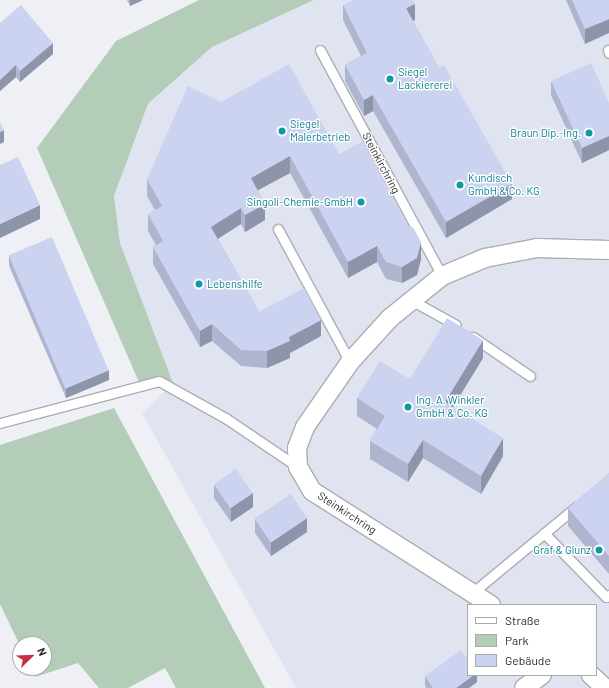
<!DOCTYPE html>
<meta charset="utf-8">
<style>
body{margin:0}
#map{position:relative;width:609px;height:688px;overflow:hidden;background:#eef0f6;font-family:Barlow,sans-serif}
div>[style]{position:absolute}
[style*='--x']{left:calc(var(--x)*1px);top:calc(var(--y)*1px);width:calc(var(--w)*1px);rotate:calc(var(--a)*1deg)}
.built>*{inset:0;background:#e0e4f1}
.green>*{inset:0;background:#b4cdb9}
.roads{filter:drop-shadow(1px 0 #acaeb3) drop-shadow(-1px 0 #acaeb3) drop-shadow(0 1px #acaeb3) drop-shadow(0 -1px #acaeb3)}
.service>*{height:9px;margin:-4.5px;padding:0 4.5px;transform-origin:4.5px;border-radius:4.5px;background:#fff}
.minor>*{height:18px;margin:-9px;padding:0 9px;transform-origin:9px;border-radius:9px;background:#fff}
.wall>*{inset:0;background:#afb5cf}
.shaded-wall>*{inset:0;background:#8e94a9}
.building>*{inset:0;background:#cbd3f1;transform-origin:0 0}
.dots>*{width:11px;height:11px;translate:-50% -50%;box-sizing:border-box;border:2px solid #fff;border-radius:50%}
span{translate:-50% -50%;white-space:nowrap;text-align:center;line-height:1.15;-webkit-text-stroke:3px #fff;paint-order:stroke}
.culture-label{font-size:11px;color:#0d838f}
.left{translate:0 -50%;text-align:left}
.right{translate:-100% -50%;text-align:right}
.street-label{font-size:11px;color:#2b2b2e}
.legend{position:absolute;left:467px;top:604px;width:130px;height:72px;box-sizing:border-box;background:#fff;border:1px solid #aaaaab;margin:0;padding:5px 7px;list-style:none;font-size:12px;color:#2b2b2e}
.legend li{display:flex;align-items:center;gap:8px;height:20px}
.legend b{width:20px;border:1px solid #aaaaab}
.north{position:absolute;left:12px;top:636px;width:40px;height:40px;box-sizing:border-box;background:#fff;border:1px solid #aaaaab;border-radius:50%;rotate:67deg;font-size:11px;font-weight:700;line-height:16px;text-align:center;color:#2b2b2e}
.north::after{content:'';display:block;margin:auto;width:14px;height:18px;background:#c13044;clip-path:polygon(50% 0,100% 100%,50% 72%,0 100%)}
</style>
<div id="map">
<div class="built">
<i style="clip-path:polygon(evenodd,315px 0,609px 0,609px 688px,296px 688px,142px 413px,173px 383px,120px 243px,114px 196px,148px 105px,212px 47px,315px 0,468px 605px,596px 605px,596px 675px,468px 675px,468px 605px)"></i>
</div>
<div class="green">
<i style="clip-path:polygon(199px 0,314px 0,212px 47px,148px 104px,114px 196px,120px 243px,173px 383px,142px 389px,37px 148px,116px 41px)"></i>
<i style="clip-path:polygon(114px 408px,265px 688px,176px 688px,165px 668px,128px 688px,99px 688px,78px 663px,35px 677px,31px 668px,44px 668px,44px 644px,20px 646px,0 604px,0 445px)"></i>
</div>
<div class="roads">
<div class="service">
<i style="--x:320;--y:50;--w:257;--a:61.6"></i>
<i style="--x:608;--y:50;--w:3;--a:72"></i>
<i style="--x:278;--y:229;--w:151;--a:61.6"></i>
<i style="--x:411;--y:300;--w:51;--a:29.1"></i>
<i style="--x:473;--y:337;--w:69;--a:34.4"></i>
<i style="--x:0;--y:423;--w:164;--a:-14.8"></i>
<i style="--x:159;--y:381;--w:78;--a:29.2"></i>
<i style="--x:227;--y:419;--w:86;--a:34.1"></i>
<i style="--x:544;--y:533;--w:89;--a:45.9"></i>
<i style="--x:606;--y:597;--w:4;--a:-34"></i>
<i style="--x:472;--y:593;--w:136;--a:-39.6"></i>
</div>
<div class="minor">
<i style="--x:491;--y:605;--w:212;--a:-147.5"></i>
<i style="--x:312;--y:491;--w:28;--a:-120"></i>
<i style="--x:298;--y:467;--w:19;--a:-93"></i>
<i style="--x:297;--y:448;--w:22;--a:-69"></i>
<i style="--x:305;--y:427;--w:79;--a:-55.3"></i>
<i style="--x:350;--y:362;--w:59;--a:-47.7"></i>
<i style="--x:390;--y:318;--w:67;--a:-38.9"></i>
<i style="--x:442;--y:276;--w:47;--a:-22.7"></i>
<i style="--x:485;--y:258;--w:53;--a:-10.9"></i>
<i style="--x:537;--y:248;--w:72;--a:1.6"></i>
<i style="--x:591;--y:675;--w:19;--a:43"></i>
<i style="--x:524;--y:688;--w:22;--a:-36"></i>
</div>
</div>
<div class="wall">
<i style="clip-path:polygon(127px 0,143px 0,130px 6px)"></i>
<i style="clip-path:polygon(566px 0,609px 0,585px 44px)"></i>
<i style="clip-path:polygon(343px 5px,415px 20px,413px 21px,512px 199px,446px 238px,373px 111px,364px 116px,345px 81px,345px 65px,361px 56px,343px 20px)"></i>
<i style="clip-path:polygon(0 23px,53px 54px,20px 82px,16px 77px,0 91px)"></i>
<i style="clip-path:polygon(551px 81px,609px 103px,609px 150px,582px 163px,551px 95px)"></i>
<i style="clip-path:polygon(221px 102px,339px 154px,421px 259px,417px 275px,402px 283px,386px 279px,377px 262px,348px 278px,290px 173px,258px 190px,265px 220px,245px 232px,241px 224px,218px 239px,259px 312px,321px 336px,290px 353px,290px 358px,267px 368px,241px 366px,212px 341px,200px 347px,153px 264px,153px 247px,156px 245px,148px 231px,148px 214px,155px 210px,147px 196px,147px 179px)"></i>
<i style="clip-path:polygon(9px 256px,109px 380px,66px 398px,9px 266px)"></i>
<i style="clip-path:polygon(483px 358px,453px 407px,503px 456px,481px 494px,423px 458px,408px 482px,370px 459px,370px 441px,377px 429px,357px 416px,357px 398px,410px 379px)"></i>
<i style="clip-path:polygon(609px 473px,609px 574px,568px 526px,568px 508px)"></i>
<i style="clip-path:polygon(214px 484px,253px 507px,231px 522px,214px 498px)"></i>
<i style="clip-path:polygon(255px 519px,307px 532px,271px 556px,255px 533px)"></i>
<i style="clip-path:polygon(477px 675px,477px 682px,469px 688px,426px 688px,425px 686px,425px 676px)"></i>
</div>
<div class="shaded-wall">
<i style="clip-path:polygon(130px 0,143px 0,130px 6px)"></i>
<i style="clip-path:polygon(415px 4px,415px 20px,406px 24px,406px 8px)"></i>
<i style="clip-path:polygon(609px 19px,609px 33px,585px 44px,585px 29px)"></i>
<i style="clip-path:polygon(53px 43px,53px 54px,20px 82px,20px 71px)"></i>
<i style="clip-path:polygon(16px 65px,16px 77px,0 91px,0 80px)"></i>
<i style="clip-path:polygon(373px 95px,373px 111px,364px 116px,364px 100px)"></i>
<i style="clip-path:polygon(4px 130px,4px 142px,0 144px,0 132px)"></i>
<i style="clip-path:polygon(609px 136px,609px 150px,582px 163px,582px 148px)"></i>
<i style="clip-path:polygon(290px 156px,290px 173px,251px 194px,251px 178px)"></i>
<i style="clip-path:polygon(512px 184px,512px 199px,446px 238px,446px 222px)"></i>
<i style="clip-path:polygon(265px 204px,265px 220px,245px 232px,245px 215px)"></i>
<i style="clip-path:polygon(40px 205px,40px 219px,0 238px,0 224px)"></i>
<i style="clip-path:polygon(241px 208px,241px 224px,211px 243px,211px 227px)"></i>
<i style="clip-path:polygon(421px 242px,421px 259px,417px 275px,402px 283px,402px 267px)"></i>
<i style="clip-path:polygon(377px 246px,377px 262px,348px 278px,348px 262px)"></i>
<i style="clip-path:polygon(321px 320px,321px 336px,290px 353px,290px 358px,267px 368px,267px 351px,289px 337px)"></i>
<i style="clip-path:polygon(212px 324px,212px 341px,200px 347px,200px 331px)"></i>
<i style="clip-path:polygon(483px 340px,483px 358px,445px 420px,445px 402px)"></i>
<i style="clip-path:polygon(109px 370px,109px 380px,66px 398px,66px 388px)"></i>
<i style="clip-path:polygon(503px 438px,503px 456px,481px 494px,481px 476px)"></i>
<i style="clip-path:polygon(423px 440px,423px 458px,408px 482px,408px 464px)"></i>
<i style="clip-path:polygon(253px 493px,253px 507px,231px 522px,231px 508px)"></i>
<i style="clip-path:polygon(307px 518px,307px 532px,271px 556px,271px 542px)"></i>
<i style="clip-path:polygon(474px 675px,477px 675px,477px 682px,469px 688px,456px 688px)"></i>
</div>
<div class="building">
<i style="clip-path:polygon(353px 0,413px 0,415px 4px,406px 8px,439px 68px,444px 65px,512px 184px,446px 222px,373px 95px,364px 100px,345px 65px,367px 53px,343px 5px)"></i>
<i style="clip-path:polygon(572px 0,609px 0,609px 19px,585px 29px)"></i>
<i style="clip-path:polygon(21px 5px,53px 43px,20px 71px,16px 65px,0 80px,0 23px)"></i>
<i style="clip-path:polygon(591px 63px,609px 103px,609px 136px,582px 148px,551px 81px)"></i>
<i style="clip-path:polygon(289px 64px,339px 154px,363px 141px,408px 226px,413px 227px,421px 242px,417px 258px,402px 267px,386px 262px,377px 246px,348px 262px,290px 156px,251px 178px,265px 204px,245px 215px,241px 208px,211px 227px,259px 312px,304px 288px,321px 320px,289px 337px,290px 341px,267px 351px,241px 350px,212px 324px,200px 331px,153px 247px,163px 241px,148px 214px,162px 206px,147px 179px,188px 86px,221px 102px)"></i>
<i style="clip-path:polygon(0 122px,4px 130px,0 132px)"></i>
<i style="clip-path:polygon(18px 157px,40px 205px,0 224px,0 165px)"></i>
<i style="left:52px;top:237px;width:145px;height:47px;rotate:67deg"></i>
<i style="clip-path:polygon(447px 318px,483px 340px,445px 402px,503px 438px,481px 476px,423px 440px,408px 464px,370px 441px,385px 416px,357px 398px,380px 361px,410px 379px)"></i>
<i style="left:236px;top:469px;width:29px;height:27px;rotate:55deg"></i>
<i style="clip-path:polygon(609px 473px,609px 556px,568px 508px)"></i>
<i style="left:291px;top:494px;width:29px;height:44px;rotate:56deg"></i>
<i style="clip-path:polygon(461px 650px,468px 660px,468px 675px,474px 675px,456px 688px,433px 688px,425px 676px)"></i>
</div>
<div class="dots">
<i style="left:390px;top:79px;background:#0f9aa8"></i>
<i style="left:282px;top:131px;background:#0f9aa8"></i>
<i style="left:589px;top:133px;background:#0f9aa8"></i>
<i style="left:460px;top:185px;background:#0f9aa8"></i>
<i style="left:361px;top:202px;background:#0f9aa8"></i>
<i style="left:199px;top:284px;background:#0f9aa8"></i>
<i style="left:408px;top:407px;background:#0f9aa8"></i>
<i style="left:599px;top:550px;background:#0f9aa8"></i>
</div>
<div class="culture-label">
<span class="left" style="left:398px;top:79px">Siegel<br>Lackiererei</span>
<span class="left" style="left:290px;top:131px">Siegel<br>Malerbetrieb</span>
<span class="right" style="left:581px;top:133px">Braun Dip.-Ing.</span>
<span class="left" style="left:468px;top:185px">Kundisch<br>GmbH &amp; Co. KG</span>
<span class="right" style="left:353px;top:202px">Singoli-Chemie-GmbH</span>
<span class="left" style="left:207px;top:284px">Lebenshilfe</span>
<span class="left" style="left:416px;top:407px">Ing. A. Winkler<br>GmbH &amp; Co. KG</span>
<span class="right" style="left:591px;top:550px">Graf &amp; Glunz</span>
</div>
<div class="street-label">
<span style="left:381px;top:163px;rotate:62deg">Steinkirchring</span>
<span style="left:347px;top:513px;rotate:33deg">Steinkirchring</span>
</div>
<ul class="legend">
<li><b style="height:5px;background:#fff"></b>Straße</li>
<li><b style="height:11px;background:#b4cdb9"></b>Park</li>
<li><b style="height:11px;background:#cbd3f1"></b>Gebäude</li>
</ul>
<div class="north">N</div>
</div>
